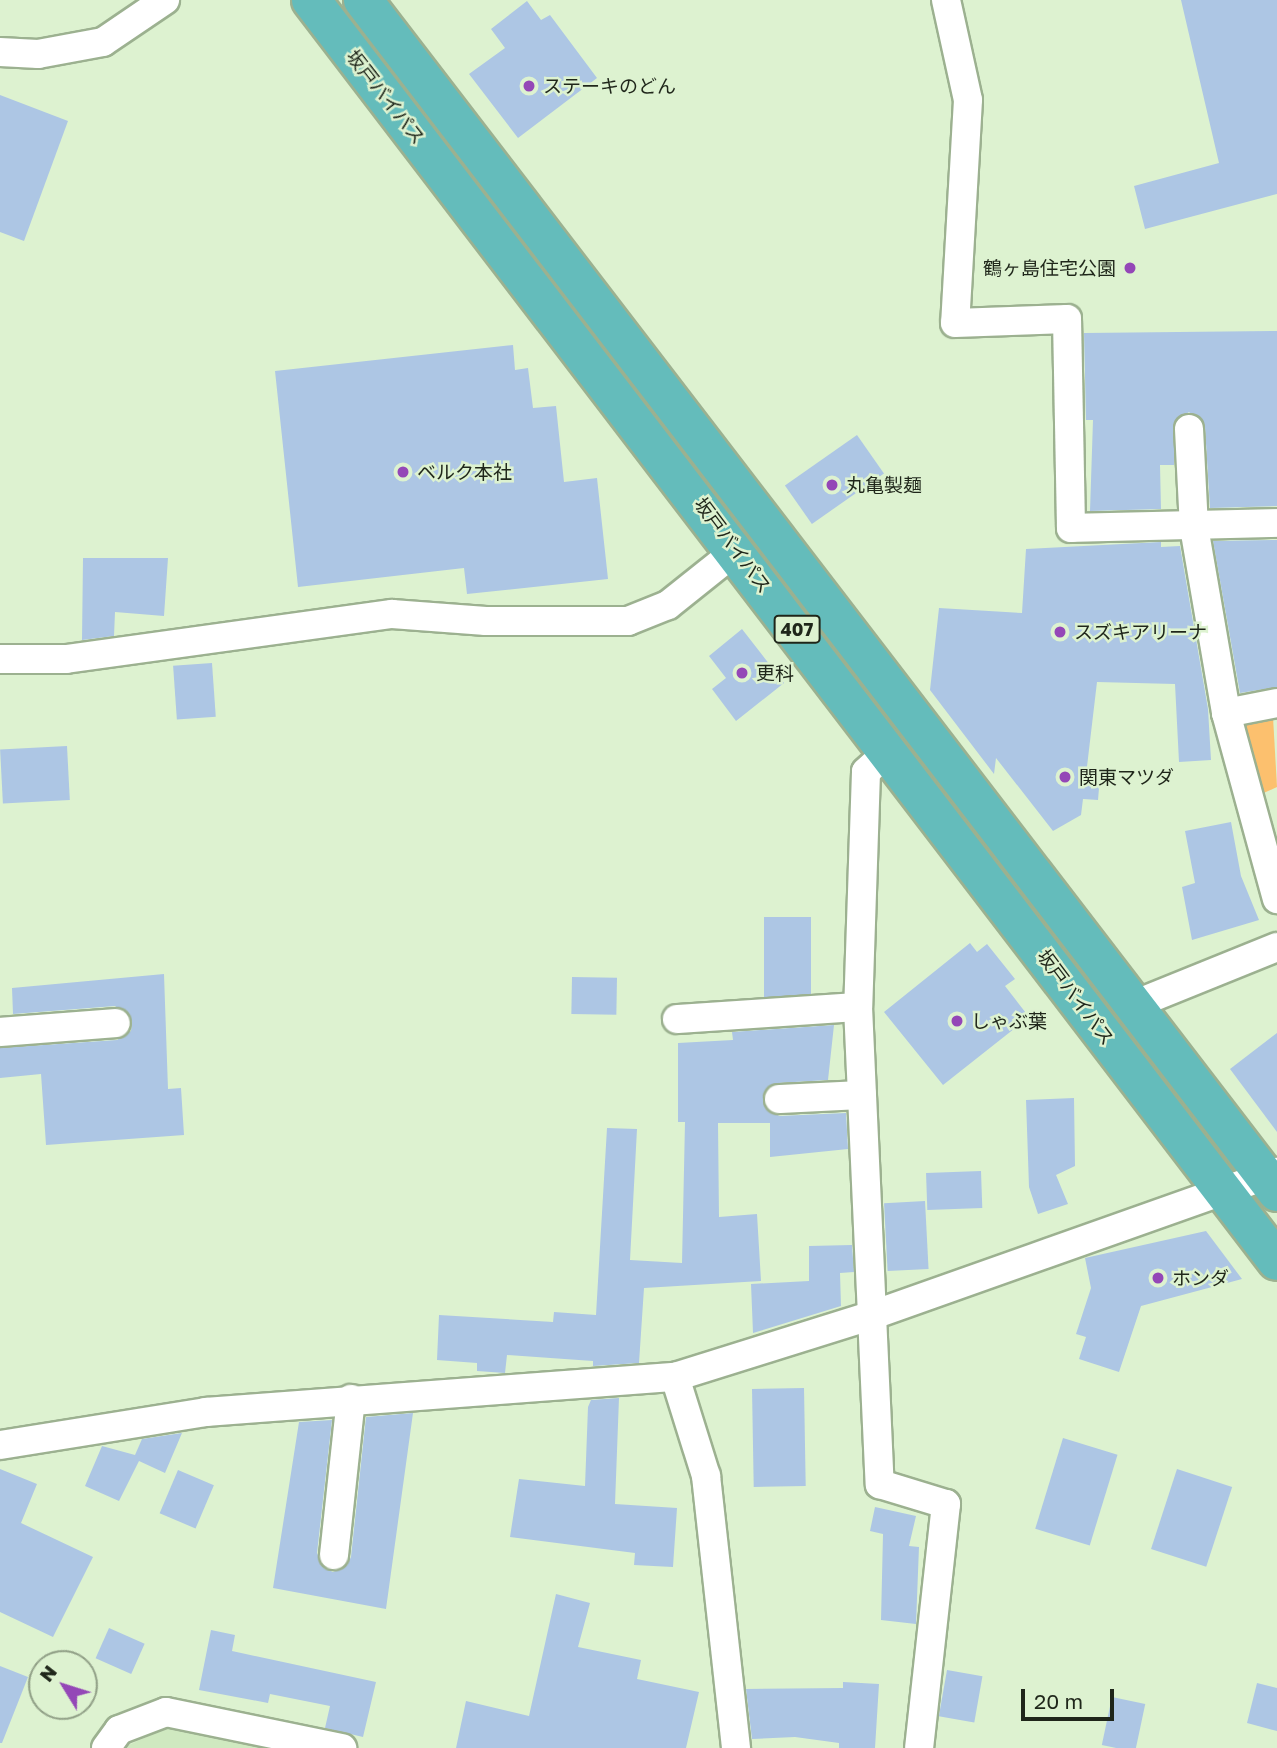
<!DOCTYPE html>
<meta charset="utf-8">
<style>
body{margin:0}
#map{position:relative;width:1277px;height:1748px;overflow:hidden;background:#ddf2d0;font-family:"Golos Text","Noto Sans JP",sans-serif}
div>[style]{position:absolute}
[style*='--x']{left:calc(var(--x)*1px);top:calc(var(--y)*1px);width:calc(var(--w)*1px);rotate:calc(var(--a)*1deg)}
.built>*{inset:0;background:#cfe9c0}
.green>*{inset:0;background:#fcc06e}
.building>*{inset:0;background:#adc6e4;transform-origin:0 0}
.roads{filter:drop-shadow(2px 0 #9cb190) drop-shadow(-2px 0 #9cb190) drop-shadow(0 2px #9cb190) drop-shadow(0 -2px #9cb190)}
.minor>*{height:28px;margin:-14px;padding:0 14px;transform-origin:14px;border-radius:14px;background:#fff}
.trunk>*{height:38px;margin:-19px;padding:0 19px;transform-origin:19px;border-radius:19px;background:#64bcbb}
.dots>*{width:19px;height:19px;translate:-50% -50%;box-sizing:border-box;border:4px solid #ddf2d0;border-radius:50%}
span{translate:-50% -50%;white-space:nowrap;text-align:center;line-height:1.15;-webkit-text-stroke:5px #ddf2d0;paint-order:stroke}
.shield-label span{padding:2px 5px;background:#ddf2d0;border:2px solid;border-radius:5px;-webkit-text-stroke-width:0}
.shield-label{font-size:18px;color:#1f261a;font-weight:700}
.poi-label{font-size:19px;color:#1f261a}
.left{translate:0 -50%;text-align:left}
.right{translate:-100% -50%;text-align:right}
.street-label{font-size:19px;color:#1f261a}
.north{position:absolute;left:28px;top:1650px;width:70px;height:70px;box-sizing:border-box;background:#ddf2d0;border:2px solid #91a087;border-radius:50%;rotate:308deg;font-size:19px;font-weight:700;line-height:28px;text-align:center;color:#1f261a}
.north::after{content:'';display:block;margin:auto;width:24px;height:32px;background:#9447b7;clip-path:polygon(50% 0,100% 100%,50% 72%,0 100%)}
.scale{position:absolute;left:1021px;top:1689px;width:93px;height:32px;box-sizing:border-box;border:4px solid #1f261a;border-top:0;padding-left:9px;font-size:21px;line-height:24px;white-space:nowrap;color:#1f261a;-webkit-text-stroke:5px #ddf2d0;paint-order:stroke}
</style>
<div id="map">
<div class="built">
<i style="clip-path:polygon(169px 1727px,286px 1748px,122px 1748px)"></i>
</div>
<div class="green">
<i style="clip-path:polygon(1273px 717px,1277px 787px,1257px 796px,1241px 730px,1248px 721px)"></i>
</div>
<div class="building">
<i style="clip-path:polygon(1181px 0,1277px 0,1277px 194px,1145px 229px,1134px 186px,1219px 163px)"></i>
<i style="clip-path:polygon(527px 1px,541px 20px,550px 15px,597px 78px,518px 138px,469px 74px,505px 48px,491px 29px)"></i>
<i style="clip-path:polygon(0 95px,68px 121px,24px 241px,0 232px)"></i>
<i style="clip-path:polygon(1277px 331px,1277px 506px,1210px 508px,1205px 427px,1189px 412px,1174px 422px,1174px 465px,1160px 465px,1161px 509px,1090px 511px,1093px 420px,1086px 420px,1084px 333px)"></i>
<i style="clip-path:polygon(513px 345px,515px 370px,528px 368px,533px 408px,556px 406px,564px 482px,597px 478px,608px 579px,467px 594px,464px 568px,298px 587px,275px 371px)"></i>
<i style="left:857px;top:435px;width:47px;height:88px;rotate:55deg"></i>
<i style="clip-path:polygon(1277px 540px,1277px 687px,1240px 693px,1213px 541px)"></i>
<i style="clip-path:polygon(1161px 542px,1161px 547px,1180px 546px,1208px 709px,1211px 760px,1179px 762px,1175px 684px,1097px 682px,1086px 775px,1100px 776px,1098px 800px,1083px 799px,1081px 815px,1053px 831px,996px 758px,994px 774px,930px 690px,939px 608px,1022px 613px,1026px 549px)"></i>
<i style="clip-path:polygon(83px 558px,168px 558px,164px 616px,115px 612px,114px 636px,82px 640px)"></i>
<i style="clip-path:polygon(742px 629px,784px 683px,736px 721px,712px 689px,726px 678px,709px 656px)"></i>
<i style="left:212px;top:663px;width:54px;height:39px;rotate:86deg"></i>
<i style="left:67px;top:746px;width:54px;height:67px;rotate:87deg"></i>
<i style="clip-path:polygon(1231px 822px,1241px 876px,1259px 920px,1192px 940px,1182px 887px,1195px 883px,1185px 831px)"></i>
<i style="left:764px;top:917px;width:47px;height:80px"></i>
<i style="clip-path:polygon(970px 943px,977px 952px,987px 944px,1015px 979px,1005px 986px,1029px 1017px,943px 1085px,884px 1012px)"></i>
<i style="clip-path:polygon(164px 974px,168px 1089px,181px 1088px,184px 1135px,46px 1145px,41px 1074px,0 1078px,0 1048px,117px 1040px,131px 1031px,132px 1021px,115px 1006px,13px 1014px,12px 988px)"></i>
<i style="left:572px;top:977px;width:45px;height:37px;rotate:1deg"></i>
<i style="clip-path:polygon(834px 1025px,828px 1080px,778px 1083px,765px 1091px,763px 1100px,779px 1116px,846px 1113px,848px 1149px,770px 1157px,770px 1123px,718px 1123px,719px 1217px,757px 1214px,761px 1281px,644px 1288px,639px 1363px,593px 1366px,593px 1361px,507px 1355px,505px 1373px,477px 1371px,477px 1363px,437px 1360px,439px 1315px,553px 1322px,554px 1312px,596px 1315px,607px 1128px,637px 1129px,630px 1260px,682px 1263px,685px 1122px,678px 1122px,678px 1043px,733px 1040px,732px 1032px)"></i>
<i style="clip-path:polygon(1277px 1033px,1277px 1132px,1230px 1069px)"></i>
<i style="clip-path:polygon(1074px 1098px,1075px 1166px,1056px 1175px,1068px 1204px,1038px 1214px,1029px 1187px,1026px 1100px)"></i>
<i style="left:981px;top:1171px;width:37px;height:55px;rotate:88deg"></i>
<i style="left:925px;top:1201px;width:68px;height:41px;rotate:87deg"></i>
<i style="clip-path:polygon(1206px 1231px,1242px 1279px,1141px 1306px,1119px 1372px,1079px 1359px,1086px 1337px,1076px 1334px,1091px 1288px,1085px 1258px)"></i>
<i style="clip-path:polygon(852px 1245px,854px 1272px,840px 1273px,841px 1306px,753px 1333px,751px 1284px,809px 1281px,809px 1246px)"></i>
<i style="left:804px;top:1388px;width:98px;height:52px;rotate:89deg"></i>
<i style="clip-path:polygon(619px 1398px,615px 1504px,677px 1508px,673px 1567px,634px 1565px,635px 1553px,510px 1537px,519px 1479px,585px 1486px,588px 1407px,591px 1400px)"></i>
<i style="clip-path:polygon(413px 1413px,386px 1609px,273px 1588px,299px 1422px,332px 1420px,317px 1553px,324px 1568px,333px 1572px,347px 1565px,351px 1557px,366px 1417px)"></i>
<i style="clip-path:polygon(182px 1433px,165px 1473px,139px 1461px,119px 1501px,85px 1486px,102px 1446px,135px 1455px,142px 1439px)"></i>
<i style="left:1063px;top:1438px;width:57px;height:95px;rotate:17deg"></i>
<i style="clip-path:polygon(0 1469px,37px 1484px,21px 1523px,93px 1557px,53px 1637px,0 1612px)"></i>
<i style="left:1177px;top:1469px;width:58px;height:84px;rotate:18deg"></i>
<i style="left:178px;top:1470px;width:39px;height:47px;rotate:23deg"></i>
<i style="clip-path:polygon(875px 1507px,916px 1516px,909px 1546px,919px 1547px,916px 1624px,881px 1620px,883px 1534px,870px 1531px)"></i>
<i style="clip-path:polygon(556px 1594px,590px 1603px,578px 1647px,641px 1660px,637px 1679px,699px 1692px,686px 1748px,456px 1748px,466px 1701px,529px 1716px)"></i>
<i style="left:109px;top:1628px;width:39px;height:33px;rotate:24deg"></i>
<i style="clip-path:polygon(211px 1630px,235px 1635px,232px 1651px,376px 1682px,363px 1737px,325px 1728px,330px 1706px,270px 1694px,268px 1703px,199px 1690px)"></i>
<i style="clip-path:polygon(0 1666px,28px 1677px,2px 1743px,0 1743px)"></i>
<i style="left:947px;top:1670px;width:36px;height:47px;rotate:10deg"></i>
<i style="clip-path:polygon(843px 1682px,879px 1684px,875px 1748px,839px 1748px,839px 1743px,795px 1737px,752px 1739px,746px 1689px,843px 1688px)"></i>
<i style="clip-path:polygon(1257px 1683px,1277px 1688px,1277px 1731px,1247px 1723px)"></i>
<i style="left:1112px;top:1697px;width:34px;height:49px;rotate:12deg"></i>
</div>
<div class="roads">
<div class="minor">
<i style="--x:946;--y:0;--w:102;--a:77.6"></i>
<i style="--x:968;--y:100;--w:223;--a:93.3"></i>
<i style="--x:955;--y:323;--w:112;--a:-2"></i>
<i style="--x:1067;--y:319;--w:209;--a:88.9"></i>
<i style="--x:1071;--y:528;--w:206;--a:-1.4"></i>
<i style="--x:0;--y:52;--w:38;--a:3"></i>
<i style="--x:38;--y:54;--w:66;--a:-10.5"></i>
<i style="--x:103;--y:42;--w:75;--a:-34.1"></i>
<i style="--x:1189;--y:429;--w:98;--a:87.1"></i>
<i style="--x:1194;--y:527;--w:189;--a:80.2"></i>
<i style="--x:1226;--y:713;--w:193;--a:74.7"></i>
<i style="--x:0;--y:659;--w:66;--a:0"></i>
<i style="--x:66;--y:659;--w:329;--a:-7.9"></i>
<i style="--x:392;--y:614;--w:94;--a:4.3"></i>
<i style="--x:486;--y:621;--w:142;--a:0"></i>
<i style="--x:628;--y:621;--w:43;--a:-21.8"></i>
<i style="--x:668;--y:605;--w:88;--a:-38.6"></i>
<i style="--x:1226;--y:713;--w:52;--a:-11.1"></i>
<i style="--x:889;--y:751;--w:31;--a:138"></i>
<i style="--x:866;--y:772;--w:235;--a:91.9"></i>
<i style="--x:858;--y:1007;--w:478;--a:87.4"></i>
<i style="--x:880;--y:1484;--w:69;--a:16.9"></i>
<i style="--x:946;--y:1504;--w:245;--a:96.3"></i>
<i style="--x:1136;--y:1004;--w:152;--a:-22"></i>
<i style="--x:677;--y:1019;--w:181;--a:-3.8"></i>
<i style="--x:0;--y:1032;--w:116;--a:-4.4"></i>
<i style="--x:779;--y:1099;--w:83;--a:-2.8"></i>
<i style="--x:675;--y:1377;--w:104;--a:72.6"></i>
<i style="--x:706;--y:1476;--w:274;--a:83.7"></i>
<i style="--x:0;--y:1445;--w:209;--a:-9.1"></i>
<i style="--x:206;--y:1412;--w:470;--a:-4.3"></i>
<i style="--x:675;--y:1377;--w:204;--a:-17.4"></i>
<i style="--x:870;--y:1316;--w:432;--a:-19.5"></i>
<i style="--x:334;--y:1555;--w:157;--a:-83.8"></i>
<i style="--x:106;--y:1748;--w:22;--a:-54"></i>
<i style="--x:119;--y:1730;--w:50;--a:-21"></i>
<i style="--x:166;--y:1712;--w:180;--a:11.6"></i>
</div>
<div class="trunk">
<i style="--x:311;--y:0;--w:1588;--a:52.55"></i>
<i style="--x:363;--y:0;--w:1502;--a:52.52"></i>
</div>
</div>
<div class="dots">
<i style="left:529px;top:86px;background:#9447b7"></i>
<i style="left:1130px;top:268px;background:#9447b7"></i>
<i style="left:403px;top:472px;background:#9447b7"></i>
<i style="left:832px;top:485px;background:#9447b7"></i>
<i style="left:1060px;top:632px;background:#9447b7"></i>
<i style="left:742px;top:673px;background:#9447b7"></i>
<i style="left:1065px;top:777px;background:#9447b7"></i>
<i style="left:957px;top:1021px;background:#9447b7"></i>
<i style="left:1158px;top:1278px;background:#9447b7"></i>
</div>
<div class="shield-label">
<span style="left:797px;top:629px">407</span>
</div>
<div class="poi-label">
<span class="left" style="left:543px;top:86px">ステーキのどん</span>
<span class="right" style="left:1116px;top:268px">鶴ヶ島住宅公園</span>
<span class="left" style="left:417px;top:472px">ベルク本社</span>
<span class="left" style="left:846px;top:485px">丸亀製麺</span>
<span class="left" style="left:1074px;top:632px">スズキアリーナ</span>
<span class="left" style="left:756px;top:673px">更科</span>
<span class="left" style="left:1079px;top:777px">関東マツダ</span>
<span class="left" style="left:971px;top:1021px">しゃぶ葉</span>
<span class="left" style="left:1172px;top:1278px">ホンダ</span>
</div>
<div class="street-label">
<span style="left:386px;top:97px;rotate:52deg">坂戸バイパス</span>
<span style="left:733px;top:545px;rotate:53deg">坂戸バイパス</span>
<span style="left:1076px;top:997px;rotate:53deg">坂戸バイパス</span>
</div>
<div class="north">N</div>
<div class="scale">20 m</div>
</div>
